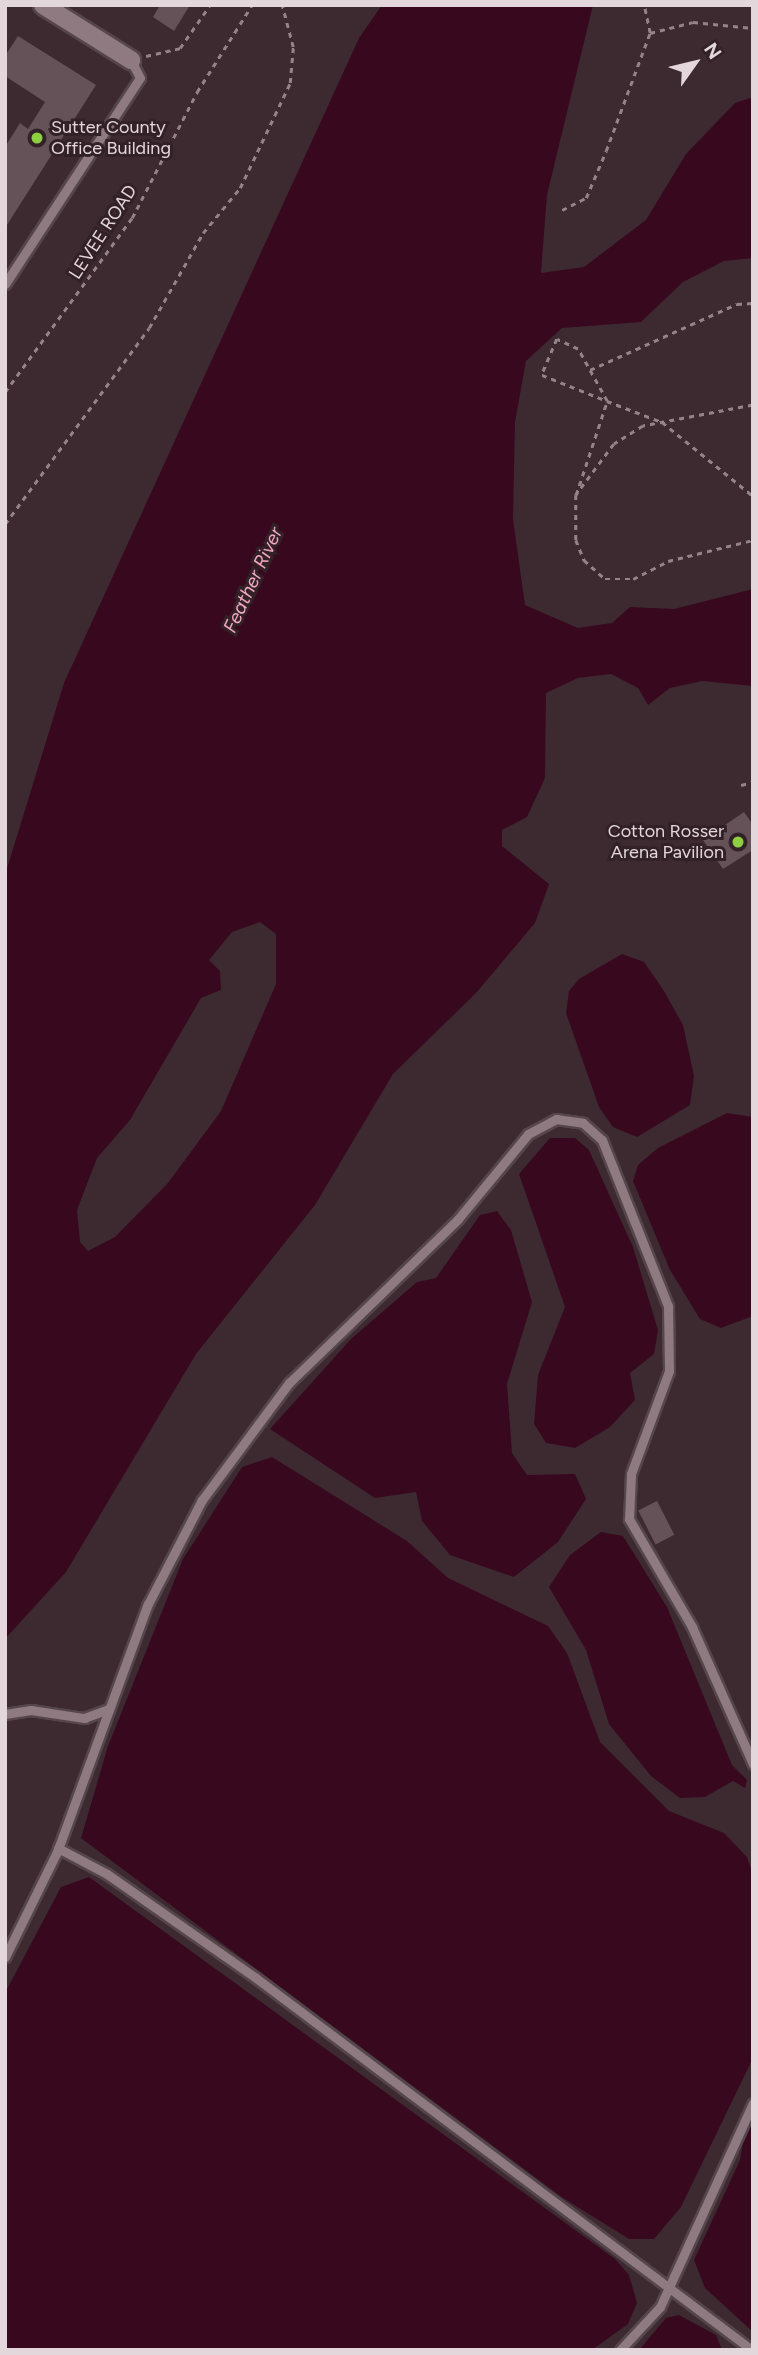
<!DOCTYPE html>
<style>
body{margin:0}
#map{position:relative;width:758px;height:2355px;overflow:hidden;background:#3d2a31;font-family:Figtree,sans-serif}
div>[style]{position:absolute}
[style*='--x']{left:calc(var(--x)*1px);top:calc(var(--y)*1px);width:calc(var(--w)*1px);rotate:calc(var(--a)*1deg)}
.water>*{inset:0;background:#38091e}
.building>*{inset:0;background:#655158;transform-origin:0 0}
.path>*{height:2.5px;margin-top:-1.25px;transform-origin:0;background:repeating-linear-gradient(90deg,#94848a 0 5px,transparent 0 10px)}
.roads{filter:drop-shadow(2px 0 #55464b) drop-shadow(-2px 0 #55464b) drop-shadow(0 2px #55464b) drop-shadow(0 -2px #55464b)}
.lane>*{height:9px;margin:-4.5px;padding:0 4.5px;transform-origin:4.5px;border-radius:4.5px;background:#907a81}
.street>*{height:18px;margin:-9px;padding:0 9px;transform-origin:9px;border-radius:9px;background:#907a81}
.dots>*{width:19px;height:19px;translate:-50% -50%;box-sizing:border-box;border:4px solid #322127;border-radius:50%}
span{translate:-50% -50%;white-space:nowrap;text-align:center;line-height:1.15;-webkit-text-stroke:6px #322127;paint-order:stroke}
.poi-label{font-size:18px;color:#e3d7db}
.left{translate:0 -50%;text-align:left}
.right{translate:-100% -50%;text-align:right}
.street-label{font-size:18px;color:#e3d7db}
.water-label{font-size:19px;color:#f3a7c1;font-style:italic}
.frame{position:absolute;inset:0;border:7px solid #e3d7db;pointer-events:none}
.north{position:absolute;left:660px;top:28px;width:70px;height:70px;-webkit-text-stroke:5px #322127;paint-order:stroke;rotate:56deg;font-size:19px;font-weight:700;line-height:28px;text-align:center;color:#e3d7db}
.north::after{content:'';display:block;margin:auto;width:24px;height:32px;background:#e3d7db;clip-path:polygon(50% 0,100% 100%,50% 72%,0 100%)}
</style>
<div id="map">
<div class="water">
<i style="clip-path:polygon(evenodd,382px 5px,593px 5px,547px 195px,541px 273px,584px 267px,646px 220px,686px 154px,735px 103px,753px 97px,753px 258px,724px 261px,683px 282px,641px 322px,562px 328px,526px 361px,515px 422px,513px 519px,525px 605px,578px 628px,612px 623px,630px 607px,674px 609px,753px 589px,753px 686px,702px 681px,670px 688px,648px 705px,638px 688px,611px 674px,578px 678px,546px 693px,545px 778px,527px 817px,502px 830px,502px 846px,549px 884px,535px 923px,476px 993px,393px 1074px,315px 1205px,196px 1354px,66px 1572px,5px 1639px,5px 875px,64px 683px,359px 38px,382px 5px,260px 922px,276px 934px,276px 984px,221px 1111px,168px 1183px,115px 1237px,88px 1251px,80px 1242px,77px 1210px,97px 1158px,130px 1120px,201px 998px,221px 990px,220px 971px,209px 960px,232px 932px,260px 922px)"></i>
<i style="clip-path:polygon(622px 954px,644px 962px,664px 991px,683px 1025px,694px 1076px,690px 1105px,637px 1137px,613px 1127px,599px 1107px,566px 1013px,569px 991px,579px 979px)"></i>
<i style="clip-path:polygon(727px 1113px,753px 1117px,753px 1316px,721px 1328px,700px 1319px,670px 1270px,633px 1181px,638px 1165px,658px 1148px)"></i>
<i style="clip-path:polygon(550px 1138px,575px 1138px,589px 1150px,633px 1247px,658px 1330px,654px 1354px,630px 1373px,635px 1400px,610px 1427px,575px 1448px,546px 1443px,534px 1424px,538px 1375px,565px 1307px,519px 1174px)"></i>
<i style="clip-path:polygon(497px 1211px,511px 1230px,532px 1302px,507px 1384px,512px 1453px,527px 1475px,575px 1474px,586px 1499px,558px 1542px,514px 1577px,450px 1555px,422px 1521px,416px 1492px,375px 1498px,270px 1429px,351px 1339px,417px 1282px,436px 1278px,480px 1215px)"></i>
<i style="clip-path:polygon(272px 1457px,407px 1541px,448px 1578px,548px 1626px,567px 1653px,600px 1742px,669px 1811px,724px 1833px,747px 1857px,753px 1875px,753px 2058px,681px 2207px,654px 2239px,629px 2239px,563px 2198px,81px 1838px,108px 1746px,183px 1559px,242px 1467px)"></i>
<i style="clip-path:polygon(601px 1532px,623px 1536px,667px 1607px,732px 1765px,747px 1780px,745px 1788px,733px 1781px,705px 1797px,680px 1798px,651px 1776px,609px 1724px,586px 1650px,549px 1587px,570px 1555px)"></i>
<i style="clip-path:polygon(89px 1877px,615px 2259px,629px 2275px,637px 2303px,628px 2324px,592px 2350px,5px 2350px,5px 1993px,61px 1887px)"></i>
<i style="clip-path:polygon(746px 2124px,753px 2124px,753px 2332px,705px 2288px,694px 2260px,740px 2160px)"></i>
<i style="clip-path:polygon(679px 2315px,716px 2335px,722px 2350px,639px 2350px,666px 2318px)"></i>
</div>
<div class="building">
<i style="clip-path:polygon(160px 5px,190px 5px,174px 31px,153px 17px)"></i>
<i style="clip-path:polygon(18px 36px,96px 85px,5px 228px,5px 147px,20px 123px,28px 129px,45px 102px,5px 76px,5px 56px)"></i>
<i style="clip-path:polygon(744px 812px,753px 825px,753px 850px,723px 869px,703px 840px)"></i>
<i style="left:657px;top:1501px;width:38px;height:21px;rotate:63deg"></i>
</div>
<div class="path">
<i style="--x:650;--y:33;--w:44;--a:-14.3"></i>
<i style="--x:693;--y:22;--w:60;--a:5.7"></i>
<i style="--x:146;--y:56;--w:35;--a:-13"></i>
<i style="--x:180;--y:48;--w:52;--a:-55.1"></i>
<i style="--x:562;--y:210;--w:27;--a:-27"></i>
<i style="--x:586;--y:198;--w:51;--a:-66.9"></i>
<i style="--x:606;--y:151;--w:126;--a:-69.6"></i>
<i style="--x:650;--y:33;--w:29;--a:-102"></i>
<i style="--x:590;--y:370;--w:161;--a:-24.2"></i>
<i style="--x:737;--y:304;--w:16;--a:-4"></i>
<i style="--x:5;--y:392;--w:215;--a:-53.9"></i>
<i style="--x:132;--y:218;--w:142;--a:-62.7"></i>
<i style="--x:197;--y:92;--w:103;--a:-57.7"></i>
<i style="--x:753;--y:405;--w:112;--a:169.2"></i>
<i style="--x:643;--y:426;--w:34;--a:148"></i>
<i style="--x:614;--y:444;--w:64;--a:126.7"></i>
<i style="--x:576;--y:495;--w:45;--a:90"></i>
<i style="--x:576;--y:540;--w:22;--a:68"></i>
<i style="--x:584;--y:560;--w:28;--a:42"></i>
<i style="--x:605;--y:579;--w:28;--a:0"></i>
<i style="--x:633;--y:579;--w:39;--a:-27"></i>
<i style="--x:668;--y:561;--w:88;--a:-13.9"></i>
<i style="--x:576;--y:495;--w:99;--a:-71.7"></i>
<i style="--x:607;--y:401;--w:60;--a:-119.1"></i>
<i style="--x:578;--y:349;--w:23;--a:-155"></i>
<i style="--x:557;--y:339;--w:39;--a:113"></i>
<i style="--x:542;--y:375;--w:70;--a:21.8"></i>
<i style="--x:607;--y:401;--w:59;--a:20.9"></i>
<i style="--x:662;--y:422;--w:117;--a:39.1"></i>
<i style="--x:5;--y:524;--w:243;--a:-53.7"></i>
<i style="--x:149;--y:328;--w:109;--a:-60.4"></i>
<i style="--x:203;--y:233;--w:58;--a:-50.6"></i>
<i style="--x:240;--y:188;--w:116;--a:-64.5"></i>
<i style="--x:290;--y:83;--w:36;--a:-85"></i>
<i style="--x:293;--y:47;--w:43;--a:-104.7"></i>
<i style="--x:741;--y:785;--w:12;--a:-14"></i>
</div>
<div class="roads">
<div class="lane">
<i style="--x:5;--y:284;--w:246;--a:-56.8"></i>
<i style="--x:140;--y:78;--w:20;--a:-117"></i>
<i style="--x:5;--y:1714;--w:26;--a:-9"></i>
<i style="--x:31;--y:1710;--w:54;--a:8.6"></i>
<i style="--x:84;--y:1718;--w:27;--a:-20"></i>
<i style="--x:58;--y:1848;--w:55;--a:28"></i>
<i style="--x:107;--y:1874;--w:182;--a:34.9"></i>
<i style="--x:256;--y:1978;--w:620;--a:36.87"></i>
<i style="--x:5;--y:1957;--w:117;--a:-63.7"></i>
<i style="--x:57;--y:1852;--w:264;--a:-69.9"></i>
<i style="--x:148;--y:1604;--w:117;--a:-62.6"></i>
<i style="--x:202;--y:1500;--w:146;--a:-53.4"></i>
<i style="--x:289;--y:1383;--w:235;--a:-44.1"></i>
<i style="--x:458;--y:1219;--w:110;--a:-50.5"></i>
<i style="--x:528;--y:1134;--w:32;--a:-28"></i>
<i style="--x:556;--y:1119;--w:27;--a:8"></i>
<i style="--x:583;--y:1123;--w:25;--a:42"></i>
<i style="--x:602;--y:1140;--w:179;--a:68.3"></i>
<i style="--x:668;--y:1306;--w:65;--a:89.1"></i>
<i style="--x:669;--y:1371;--w:110;--a:110.3"></i>
<i style="--x:631;--y:1474;--w:45;--a:92.5"></i>
<i style="--x:629;--y:1519;--w:125;--a:59.7"></i>
<i style="--x:692;--y:1627;--w:150;--a:66"></i>
<i style="--x:620;--y:2350;--w:59;--a:-47.1"></i>
<i style="--x:660;--y:2307;--w:224;--a:-65.5"></i>
</div>
<div class="street">
<i style="--x:43;--y:5;--w:104;--a:32"></i>
</div>
</div>
<div class="dots">
<i style="left:37px;top:138px;background:#8ece43"></i>
<i style="left:738px;top:842px;background:#8ece43"></i>
</div>
<div class="poi-label">
<span class="left" style="left:51px;top:138px">Sutter County<br>Office Building</span>
<span class="right" style="left:724px;top:842px">Cotton Rosser<br>Arena Pavilion</span>
</div>
<div class="street-label">
<span style="left:103px;top:232px;rotate:-57deg">LEVEE ROAD</span>
</div>
<div class="water-label">
<span style="left:253px;top:580px;rotate:-65deg">Feather River</span>
</div>
<div class="frame"></div>
<div class="north">N</div>
</div>
